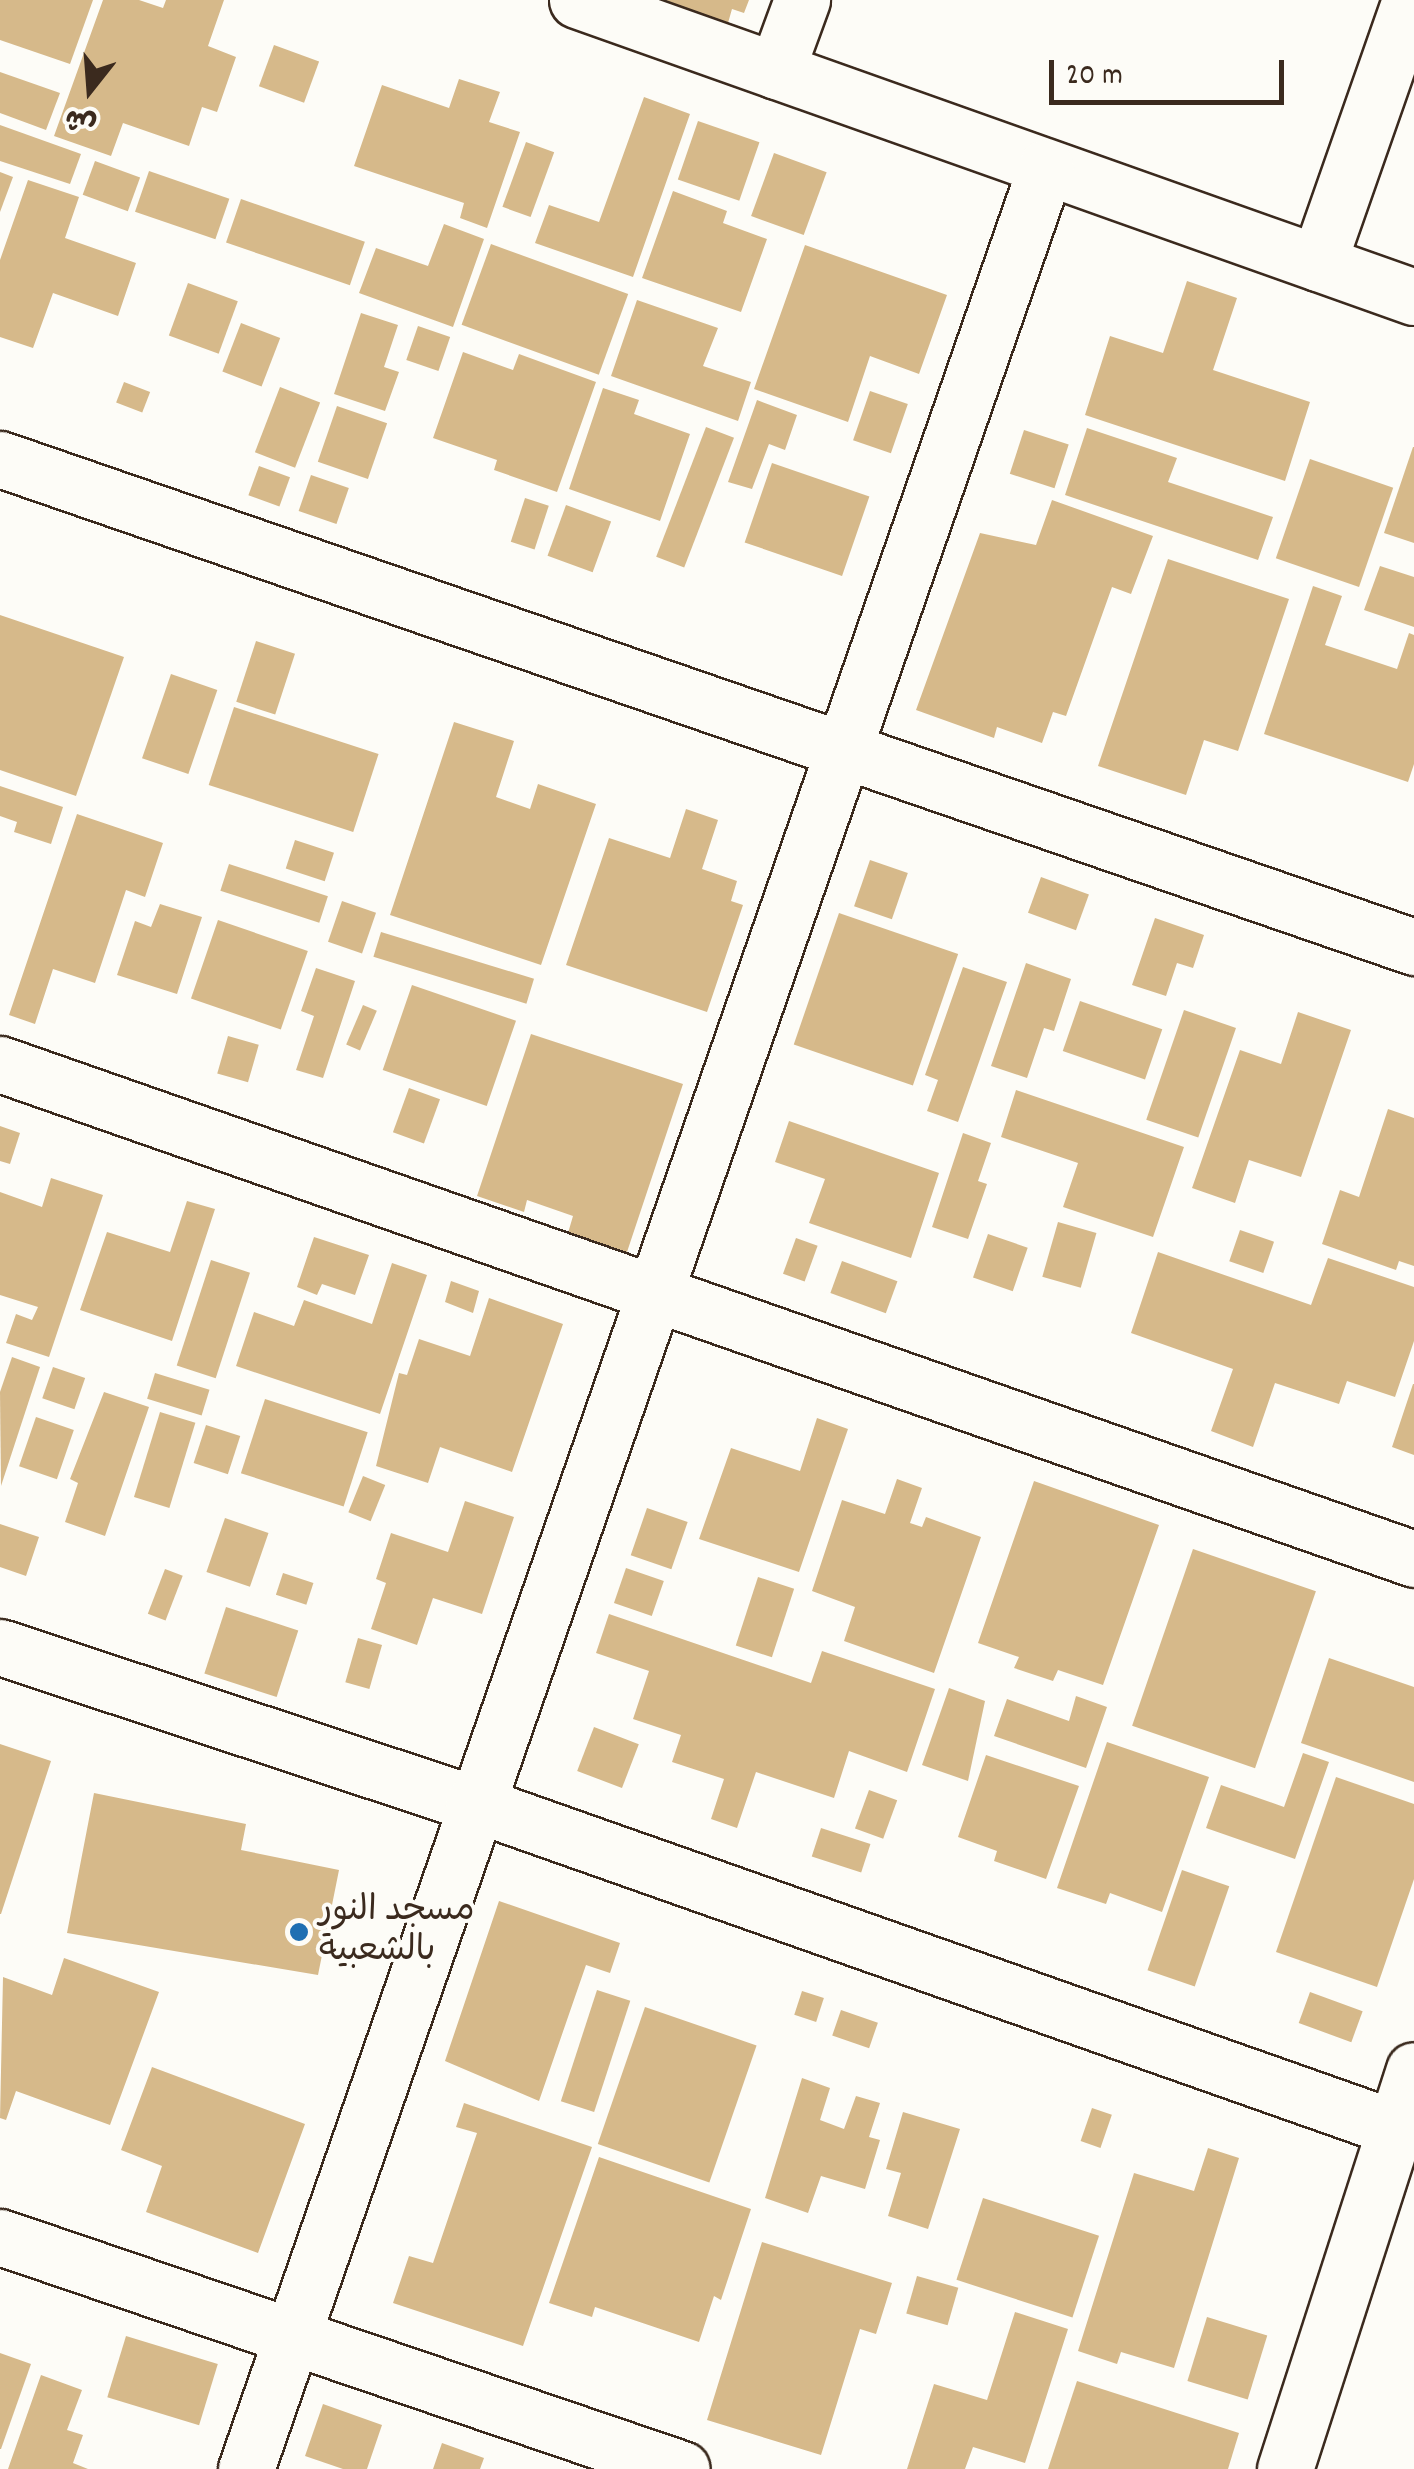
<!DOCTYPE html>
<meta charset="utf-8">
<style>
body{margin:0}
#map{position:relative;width:1414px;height:2469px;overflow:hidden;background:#fdfcf7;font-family:Dekko,"Playpen Sans Arabic",sans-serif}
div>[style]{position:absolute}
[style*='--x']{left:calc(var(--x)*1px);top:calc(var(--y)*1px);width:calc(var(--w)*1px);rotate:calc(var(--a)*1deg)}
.building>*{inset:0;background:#d6b98a;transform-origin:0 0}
.roads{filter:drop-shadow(2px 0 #3b2a1e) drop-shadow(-2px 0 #3b2a1e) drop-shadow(0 2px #3b2a1e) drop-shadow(0 -2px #3b2a1e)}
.minor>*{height:55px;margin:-27.5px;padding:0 27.5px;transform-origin:27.5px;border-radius:27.5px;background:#fdfcf7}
.dots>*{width:28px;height:28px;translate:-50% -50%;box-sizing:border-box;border:5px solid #fdfcf7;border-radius:50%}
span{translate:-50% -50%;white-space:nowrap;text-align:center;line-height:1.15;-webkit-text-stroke:8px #fdfcf7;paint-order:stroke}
.poi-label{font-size:35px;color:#3b2a1e}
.left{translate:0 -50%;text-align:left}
.north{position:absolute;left:40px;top:40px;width:100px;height:100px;-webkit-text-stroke:8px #fdfcf7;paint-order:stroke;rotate:197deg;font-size:28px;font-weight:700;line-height:40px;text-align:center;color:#3b2a1e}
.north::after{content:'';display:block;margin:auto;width:35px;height:45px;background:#3b2a1e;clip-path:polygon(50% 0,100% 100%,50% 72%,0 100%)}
.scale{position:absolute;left:1049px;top:60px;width:235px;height:45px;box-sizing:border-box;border:5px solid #3b2a1e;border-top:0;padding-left:12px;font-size:30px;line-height:35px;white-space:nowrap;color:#3b2a1e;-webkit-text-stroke:8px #fdfcf7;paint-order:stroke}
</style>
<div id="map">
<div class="building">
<i style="clip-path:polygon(0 0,93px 0,70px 64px,0 40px)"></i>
<i style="clip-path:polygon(103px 0,139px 0,163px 8px,166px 0,224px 0,208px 46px,236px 57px,217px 112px,202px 107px,189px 146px,123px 123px,111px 156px,54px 136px)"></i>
<i style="clip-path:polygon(665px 0,749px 0,744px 13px,732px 9px,728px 23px)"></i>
<i style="left:274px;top:45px;width:48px;height:44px;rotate:20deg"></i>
<i style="clip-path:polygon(0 72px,60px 93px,46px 130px,0 113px)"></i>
<i style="clip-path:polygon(459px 79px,500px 92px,489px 122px,520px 132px,487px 228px,460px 218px,464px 203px,354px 166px,382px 85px,449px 108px)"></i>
<i style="clip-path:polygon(644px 97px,690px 114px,633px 277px,535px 243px,549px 205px,599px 222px)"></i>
<i style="left:698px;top:121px;width:65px;height:62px;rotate:19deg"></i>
<i style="clip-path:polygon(0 125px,81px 154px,70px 184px,0 161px)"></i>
<i style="left:526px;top:142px;width:30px;height:69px;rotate:20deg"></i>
<i style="left:774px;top:153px;width:56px;height:67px;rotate:20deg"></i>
<i style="left:95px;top:161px;width:48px;height:36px;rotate:20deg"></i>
<i style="left:149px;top:171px;width:85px;height:43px;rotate:19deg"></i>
<i style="clip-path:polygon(0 172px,13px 177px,0 212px)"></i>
<i style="clip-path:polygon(28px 180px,79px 197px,65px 238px,136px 263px,118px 316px,53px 293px,33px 348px,0 337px,0 260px)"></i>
<i style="clip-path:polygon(673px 191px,727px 211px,723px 223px,767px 239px,741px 312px,642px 278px)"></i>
<i style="left:241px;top:199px;width:131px;height:46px;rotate:19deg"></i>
<i style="clip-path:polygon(444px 224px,484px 239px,453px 327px,359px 293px,376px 248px,428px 266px)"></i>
<i style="left:491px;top:244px;width:146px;height:86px;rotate:20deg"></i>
<i style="clip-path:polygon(805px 245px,947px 295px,919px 374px,870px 356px,848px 422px,754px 389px)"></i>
<i style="clip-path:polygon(1187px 281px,1237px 298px,1213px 370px,1310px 402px,1285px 481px,1085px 415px,1110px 336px,1163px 353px)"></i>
<i style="left:188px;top:283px;width:53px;height:56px;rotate:20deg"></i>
<i style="clip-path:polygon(637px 300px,718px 328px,703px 366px,751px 382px,738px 421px,611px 376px)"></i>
<i style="clip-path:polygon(361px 313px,398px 325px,384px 367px,399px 372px,385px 411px,334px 394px)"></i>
<i style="left:241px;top:323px;width:42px;height:52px;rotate:21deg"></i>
<i style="left:418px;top:326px;width:34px;height:36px;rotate:19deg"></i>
<i style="clip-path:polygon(463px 352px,513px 370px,519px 354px,596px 382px,557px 492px,494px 470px,497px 460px,433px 438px)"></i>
<i style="left:124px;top:382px;width:28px;height:22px;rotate:21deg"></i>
<i style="left:280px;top:387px;width:43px;height:70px;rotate:21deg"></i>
<i style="clip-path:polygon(603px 388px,639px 400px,634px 414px,690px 434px,660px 521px,569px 489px)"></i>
<i style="left:870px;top:391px;width:40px;height:52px;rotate:19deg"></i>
<i style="clip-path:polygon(757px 400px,797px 415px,785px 450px,769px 444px,752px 489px,728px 482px)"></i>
<i style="left:337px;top:406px;width:53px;height:59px;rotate:19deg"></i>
<i style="left:706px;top:427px;width:30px;height:139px;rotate:21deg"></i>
<i style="clip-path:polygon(1087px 428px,1177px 458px,1168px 482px,1273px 517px,1258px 560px,1065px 495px)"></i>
<i style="left:1024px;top:430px;width:47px;height:46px;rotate:18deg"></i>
<i style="clip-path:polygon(1413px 447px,1414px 447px,1414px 543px,1384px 533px)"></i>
<i style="left:1310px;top:459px;width:88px;height:105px;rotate:19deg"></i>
<i style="left:772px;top:463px;width:103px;height:84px;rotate:19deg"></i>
<i style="left:259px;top:466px;width:33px;height:31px;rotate:20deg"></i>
<i style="left:311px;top:475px;width:40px;height:38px;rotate:19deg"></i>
<i style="left:525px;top:498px;width:25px;height:46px;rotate:18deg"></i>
<i style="clip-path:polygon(1052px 500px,1153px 536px,1131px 594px,1112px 587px,1066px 716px,1053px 712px,1042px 743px,997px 727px,994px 738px,916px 710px,980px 533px,1036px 545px)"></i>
<i style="left:566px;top:505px;width:48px;height:54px;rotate:20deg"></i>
<i style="clip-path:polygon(1168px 559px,1289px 599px,1238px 751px,1204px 740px,1186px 795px,1098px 766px)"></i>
<i style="clip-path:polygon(1380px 566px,1414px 577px,1414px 627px,1364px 610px)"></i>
<i style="clip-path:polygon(1313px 586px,1342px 596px,1325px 645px,1397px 669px,1409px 633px,1414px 635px,1414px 764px,1408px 782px,1264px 734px)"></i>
<i style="clip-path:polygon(0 615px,124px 657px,76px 796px,0 770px)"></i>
<i style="left:256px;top:641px;width:41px;height:64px;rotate:18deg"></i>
<i style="left:171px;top:674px;width:49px;height:89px;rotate:19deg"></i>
<i style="left:234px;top:707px;width:152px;height:82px;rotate:18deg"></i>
<i style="clip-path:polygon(454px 722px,514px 741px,496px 797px,530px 809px,538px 784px,596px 804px,541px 965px,390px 915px)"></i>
<i style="clip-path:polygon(0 786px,63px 807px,51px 844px,14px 832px,17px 822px,0 816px)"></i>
<i style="clip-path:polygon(686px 809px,718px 820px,702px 869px,737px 881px,731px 901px,743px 905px,707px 1012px,566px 965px,609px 838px,670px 858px)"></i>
<i style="clip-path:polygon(77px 814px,163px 843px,145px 897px,126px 890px,95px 983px,53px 969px,35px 1024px,9px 1015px)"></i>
<i style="left:295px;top:840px;width:41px;height:30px;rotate:18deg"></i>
<i style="left:870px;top:860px;width:40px;height:49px;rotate:19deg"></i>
<i style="left:229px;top:864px;width:104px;height:28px;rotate:18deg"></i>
<i style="left:1041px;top:877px;width:51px;height:38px;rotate:20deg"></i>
<i style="left:342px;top:901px;width:36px;height:43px;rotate:19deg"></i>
<i style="clip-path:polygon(160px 904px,202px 917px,177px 994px,117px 975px,135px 921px,151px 927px)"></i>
<i style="left:839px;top:913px;width:126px;height:139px;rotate:19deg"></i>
<i style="clip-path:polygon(1155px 918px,1204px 935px,1193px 968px,1177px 963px,1166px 996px,1132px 985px)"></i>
<i style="left:218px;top:920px;width:95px;height:83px;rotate:19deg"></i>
<i style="left:381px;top:932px;width:160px;height:26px;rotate:17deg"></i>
<i style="clip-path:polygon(1026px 963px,1071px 979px,1054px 1031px,1044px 1028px,1027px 1078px,991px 1066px)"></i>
<i style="clip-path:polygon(963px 967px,1007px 982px,958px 1122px,927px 1111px,938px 1080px,925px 1075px)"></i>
<i style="clip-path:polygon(316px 968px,355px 981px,323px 1078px,296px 1070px,314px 1016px,301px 1011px)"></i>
<i style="left:412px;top:985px;width:110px;height:90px;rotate:19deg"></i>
<i style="left:1080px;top:1001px;width:87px;height:53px;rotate:19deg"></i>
<i style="left:363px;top:1005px;width:15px;height:43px;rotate:23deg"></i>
<i style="left:1184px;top:1010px;width:55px;height:116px;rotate:19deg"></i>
<i style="clip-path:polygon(1298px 1012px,1351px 1030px,1301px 1177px,1249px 1160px,1235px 1203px,1192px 1188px,1240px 1050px,1281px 1064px)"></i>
<i style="clip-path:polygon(531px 1034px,683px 1084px,627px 1252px,568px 1233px,573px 1216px,527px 1200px,524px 1212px,477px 1196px)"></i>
<i style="left:228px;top:1036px;width:32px;height:39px;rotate:16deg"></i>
<i style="left:409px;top:1088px;width:33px;height:47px;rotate:20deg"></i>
<i style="clip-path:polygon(1016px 1090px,1184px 1147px,1153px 1237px,1063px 1207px,1078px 1163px,1001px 1137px)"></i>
<i style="clip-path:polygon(1388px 1109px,1414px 1118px,1414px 1266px,1399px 1261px,1396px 1270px,1322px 1244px,1340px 1190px,1359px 1197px)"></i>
<i style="clip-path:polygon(789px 1121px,939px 1173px,911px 1258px,809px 1223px,825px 1179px,775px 1162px)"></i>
<i style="clip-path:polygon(0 1126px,20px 1133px,10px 1164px,0 1161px)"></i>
<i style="clip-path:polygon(963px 1133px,991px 1143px,978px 1181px,987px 1184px,968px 1239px,932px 1227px)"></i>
<i style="clip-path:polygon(51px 1178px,103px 1195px,49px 1357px,6px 1343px,16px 1314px,32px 1320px,38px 1307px,0 1295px,0 1192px,42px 1207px)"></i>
<i style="clip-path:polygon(187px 1201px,215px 1209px,172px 1341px,80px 1310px,107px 1232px,170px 1252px)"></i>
<i style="left:1058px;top:1222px;width:40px;height:57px;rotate:16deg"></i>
<i style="left:1240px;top:1230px;width:36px;height:33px;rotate:19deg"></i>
<i style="left:988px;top:1234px;width:42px;height:46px;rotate:19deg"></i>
<i style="clip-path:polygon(314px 1237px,369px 1255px,355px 1295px,322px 1284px,317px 1295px,297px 1287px)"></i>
<i style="left:796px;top:1238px;width:23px;height:38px;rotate:20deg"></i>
<i style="clip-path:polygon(1158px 1252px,1311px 1305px,1328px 1258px,1414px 1287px,1414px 1341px,1395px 1397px,1347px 1381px,1339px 1404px,1275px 1383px,1253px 1447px,1211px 1431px,1233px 1369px,1131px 1333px)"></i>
<i style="left:211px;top:1260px;width:41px;height:111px;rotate:18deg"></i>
<i style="left:842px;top:1261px;width:59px;height:34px;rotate:20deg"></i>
<i style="clip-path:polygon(392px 1263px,427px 1275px,380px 1414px,236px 1366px,254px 1312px,294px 1326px,304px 1300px,372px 1324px)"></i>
<i style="clip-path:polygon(451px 1281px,479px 1291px,473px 1313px,445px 1302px)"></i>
<i style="clip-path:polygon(489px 1298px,563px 1324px,512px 1472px,440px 1447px,428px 1483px,376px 1466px,399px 1373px,407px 1375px,419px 1339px,470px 1356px)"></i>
<i style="clip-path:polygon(12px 1357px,40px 1367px,1px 1486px,0 1392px)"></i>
<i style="left:53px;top:1367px;width:34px;height:33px;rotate:19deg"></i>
<i style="left:155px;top:1373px;width:57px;height:27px;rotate:17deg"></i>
<i style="clip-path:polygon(1413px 1384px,1414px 1384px,1414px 1455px,1392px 1447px)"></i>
<i style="clip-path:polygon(104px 1392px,149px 1407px,105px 1536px,65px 1522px,78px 1483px,70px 1479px)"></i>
<i style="left:265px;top:1399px;width:108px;height:78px;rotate:18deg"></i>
<i style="left:160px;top:1412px;width:37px;height:89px;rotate:17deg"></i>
<i style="left:36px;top:1417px;width:40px;height:52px;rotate:19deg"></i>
<i style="clip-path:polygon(817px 1418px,848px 1429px,799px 1572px,699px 1539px,731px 1448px,800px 1471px)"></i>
<i style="left:206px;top:1425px;width:36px;height:40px;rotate:18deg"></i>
<i style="left:363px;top:1476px;width:24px;height:39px;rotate:22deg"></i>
<i style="clip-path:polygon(897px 1479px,922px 1488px,910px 1523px,922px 1527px,926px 1517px,981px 1537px,934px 1673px,844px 1641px,855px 1607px,812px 1591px,842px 1500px,885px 1514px)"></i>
<i style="clip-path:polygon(1034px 1481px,1159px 1525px,1103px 1685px,1058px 1670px,1053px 1681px,1014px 1668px,1019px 1657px,978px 1643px)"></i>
<i style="clip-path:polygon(465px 1501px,514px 1517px,482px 1614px,433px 1598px,417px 1645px,371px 1629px,386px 1583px,376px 1579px,391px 1533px,448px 1552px)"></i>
<i style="left:647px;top:1508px;width:43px;height:50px;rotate:19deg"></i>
<i style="left:225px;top:1518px;width:46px;height:57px;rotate:19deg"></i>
<i style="clip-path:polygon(0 1524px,39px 1537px,26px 1576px,0 1567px)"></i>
<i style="left:1193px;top:1549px;width:130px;height:187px;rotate:19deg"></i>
<i style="left:626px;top:1568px;width:40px;height:37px;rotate:19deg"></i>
<i style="left:165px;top:1569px;width:19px;height:48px;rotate:21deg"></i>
<i style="left:283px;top:1573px;width:32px;height:23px;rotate:18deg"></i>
<i style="left:758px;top:1577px;width:38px;height:72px;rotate:18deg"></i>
<i style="left:226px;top:1607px;width:76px;height:70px;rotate:18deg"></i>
<i style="clip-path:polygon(609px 1614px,811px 1683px,822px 1651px,935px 1689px,907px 1772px,849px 1751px,834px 1798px,756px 1772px,737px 1828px,711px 1819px,724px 1779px,672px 1762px,681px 1735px,633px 1719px,649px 1671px,596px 1653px)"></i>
<i style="left:358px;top:1638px;width:25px;height:46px;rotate:16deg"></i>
<i style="clip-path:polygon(1329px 1658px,1414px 1687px,1414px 1782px,1301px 1743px)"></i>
<i style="clip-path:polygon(949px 1688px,985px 1701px,968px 1781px,922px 1765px)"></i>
<i style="clip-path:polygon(1076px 1696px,1107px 1707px,1086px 1768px,994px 1736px,1007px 1699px,1069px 1721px)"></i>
<i style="left:594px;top:1727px;width:48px;height:47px;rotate:21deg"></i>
<i style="clip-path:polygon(1107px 1742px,1209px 1777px,1162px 1912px,1110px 1893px,1106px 1904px,1057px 1888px)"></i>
<i style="clip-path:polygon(0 1744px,51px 1761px,1px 1914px,0 1914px)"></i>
<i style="clip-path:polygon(1303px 1753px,1329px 1762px,1295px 1859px,1206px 1828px,1221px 1785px,1284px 1807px)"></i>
<i style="clip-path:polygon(986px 1755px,1079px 1786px,1046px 1879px,994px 1861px,997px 1851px,958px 1837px)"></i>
<i style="clip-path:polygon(1336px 1777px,1414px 1804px,1414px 1879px,1377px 1987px,1276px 1952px)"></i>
<i style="left:869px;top:1790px;width:30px;height:41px;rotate:20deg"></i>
<i style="clip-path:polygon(94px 1793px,246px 1824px,241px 1850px,339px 1870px,318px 1975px,67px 1933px)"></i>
<i style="left:821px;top:1828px;width:52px;height:30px;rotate:18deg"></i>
<i style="left:1182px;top:1870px;width:50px;height:106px;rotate:19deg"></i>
<i style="clip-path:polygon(499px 1901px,620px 1943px,610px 1973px,586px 1965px,539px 2101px,445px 2061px)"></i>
<i style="clip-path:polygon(64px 1958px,159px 1992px,110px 2125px,16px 2091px,6px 2120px,0 2118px,3px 1977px,52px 1995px)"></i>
<i style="left:597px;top:1990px;width:35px;height:117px;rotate:18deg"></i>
<i style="left:802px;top:1991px;width:23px;height:25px;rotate:18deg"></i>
<i style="left:1310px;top:1992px;width:56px;height:33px;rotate:20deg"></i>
<i style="left:645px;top:2007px;width:118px;height:145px;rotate:19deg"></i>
<i style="left:841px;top:2010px;width:39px;height:27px;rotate:19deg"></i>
<i style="clip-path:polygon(152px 2067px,305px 2124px,258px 2253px,146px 2212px,162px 2166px,121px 2150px)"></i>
<i style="clip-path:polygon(802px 2078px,830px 2088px,820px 2120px,844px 2129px,856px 2096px,880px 2103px,869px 2137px,880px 2140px,865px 2189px,821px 2176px,808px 2213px,765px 2198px)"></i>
<i style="clip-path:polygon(464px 2103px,592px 2147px,523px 2346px,393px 2303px,409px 2256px,433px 2263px,477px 2133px,456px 2127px)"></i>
<i style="left:1092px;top:2108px;width:21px;height:35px;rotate:19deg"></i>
<i style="clip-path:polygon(903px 2112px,960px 2129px,928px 2229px,888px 2216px,901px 2173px,886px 2169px)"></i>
<i style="clip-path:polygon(1208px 2148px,1239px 2158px,1174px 2368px,1121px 2352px,1117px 2364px,1078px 2351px,1134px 2173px,1194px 2191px)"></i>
<i style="clip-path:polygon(599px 2157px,751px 2209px,721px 2300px,714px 2296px,699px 2342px,595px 2307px,592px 2317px,549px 2303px)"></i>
<i style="left:983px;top:2198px;width:122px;height:86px;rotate:18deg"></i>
<i style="clip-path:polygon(762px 2242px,892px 2283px,876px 2334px,860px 2329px,821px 2455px,707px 2420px)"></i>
<i style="left:917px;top:2276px;width:43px;height:39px;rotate:16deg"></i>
<i style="clip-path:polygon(1015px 2312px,1068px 2329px,1025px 2463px,973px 2447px,965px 2469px,907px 2469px,934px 2384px,987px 2400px)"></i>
<i style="left:1207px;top:2317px;width:63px;height:67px;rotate:17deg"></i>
<i style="left:126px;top:2336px;width:96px;height:64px;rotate:17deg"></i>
<i style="clip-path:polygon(0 2353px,31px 2364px,1px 2449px,0 2449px)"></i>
<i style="clip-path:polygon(41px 2375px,82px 2390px,67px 2430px,83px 2435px,73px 2463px,88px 2469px,8px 2469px)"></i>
<i style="clip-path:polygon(1077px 2381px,1239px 2433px,1228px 2469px,1048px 2469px)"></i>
<i style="clip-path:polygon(323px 2404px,382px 2425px,367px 2469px,343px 2469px,305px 2456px)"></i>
<i style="clip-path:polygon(442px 2443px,484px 2458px,480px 2469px,433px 2469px)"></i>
</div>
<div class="roads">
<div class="minor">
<i style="--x:577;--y:0;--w:888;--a:19.54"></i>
<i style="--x:776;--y:71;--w:76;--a:-69.9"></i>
<i style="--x:1318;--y:263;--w:279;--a:-70.7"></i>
<i style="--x:0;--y:459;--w:1496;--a:19.04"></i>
<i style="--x:0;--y:1064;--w:1498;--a:19.29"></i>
<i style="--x:0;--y:1647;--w:498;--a:18.3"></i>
<i style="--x:473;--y:1803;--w:978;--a:19.42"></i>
<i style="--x:0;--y:2237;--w:720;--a:18.79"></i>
<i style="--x:246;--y:2469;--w:2437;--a:-70.84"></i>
<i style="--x:1285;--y:2469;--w:419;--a:-72.1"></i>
</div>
</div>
<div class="dots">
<i style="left:299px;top:1932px;background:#1f6fb2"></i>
</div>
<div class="poi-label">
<span class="left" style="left:319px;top:1932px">مسجد النور<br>بالشعبية</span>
</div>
<div class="north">ش</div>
<div class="scale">20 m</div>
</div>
